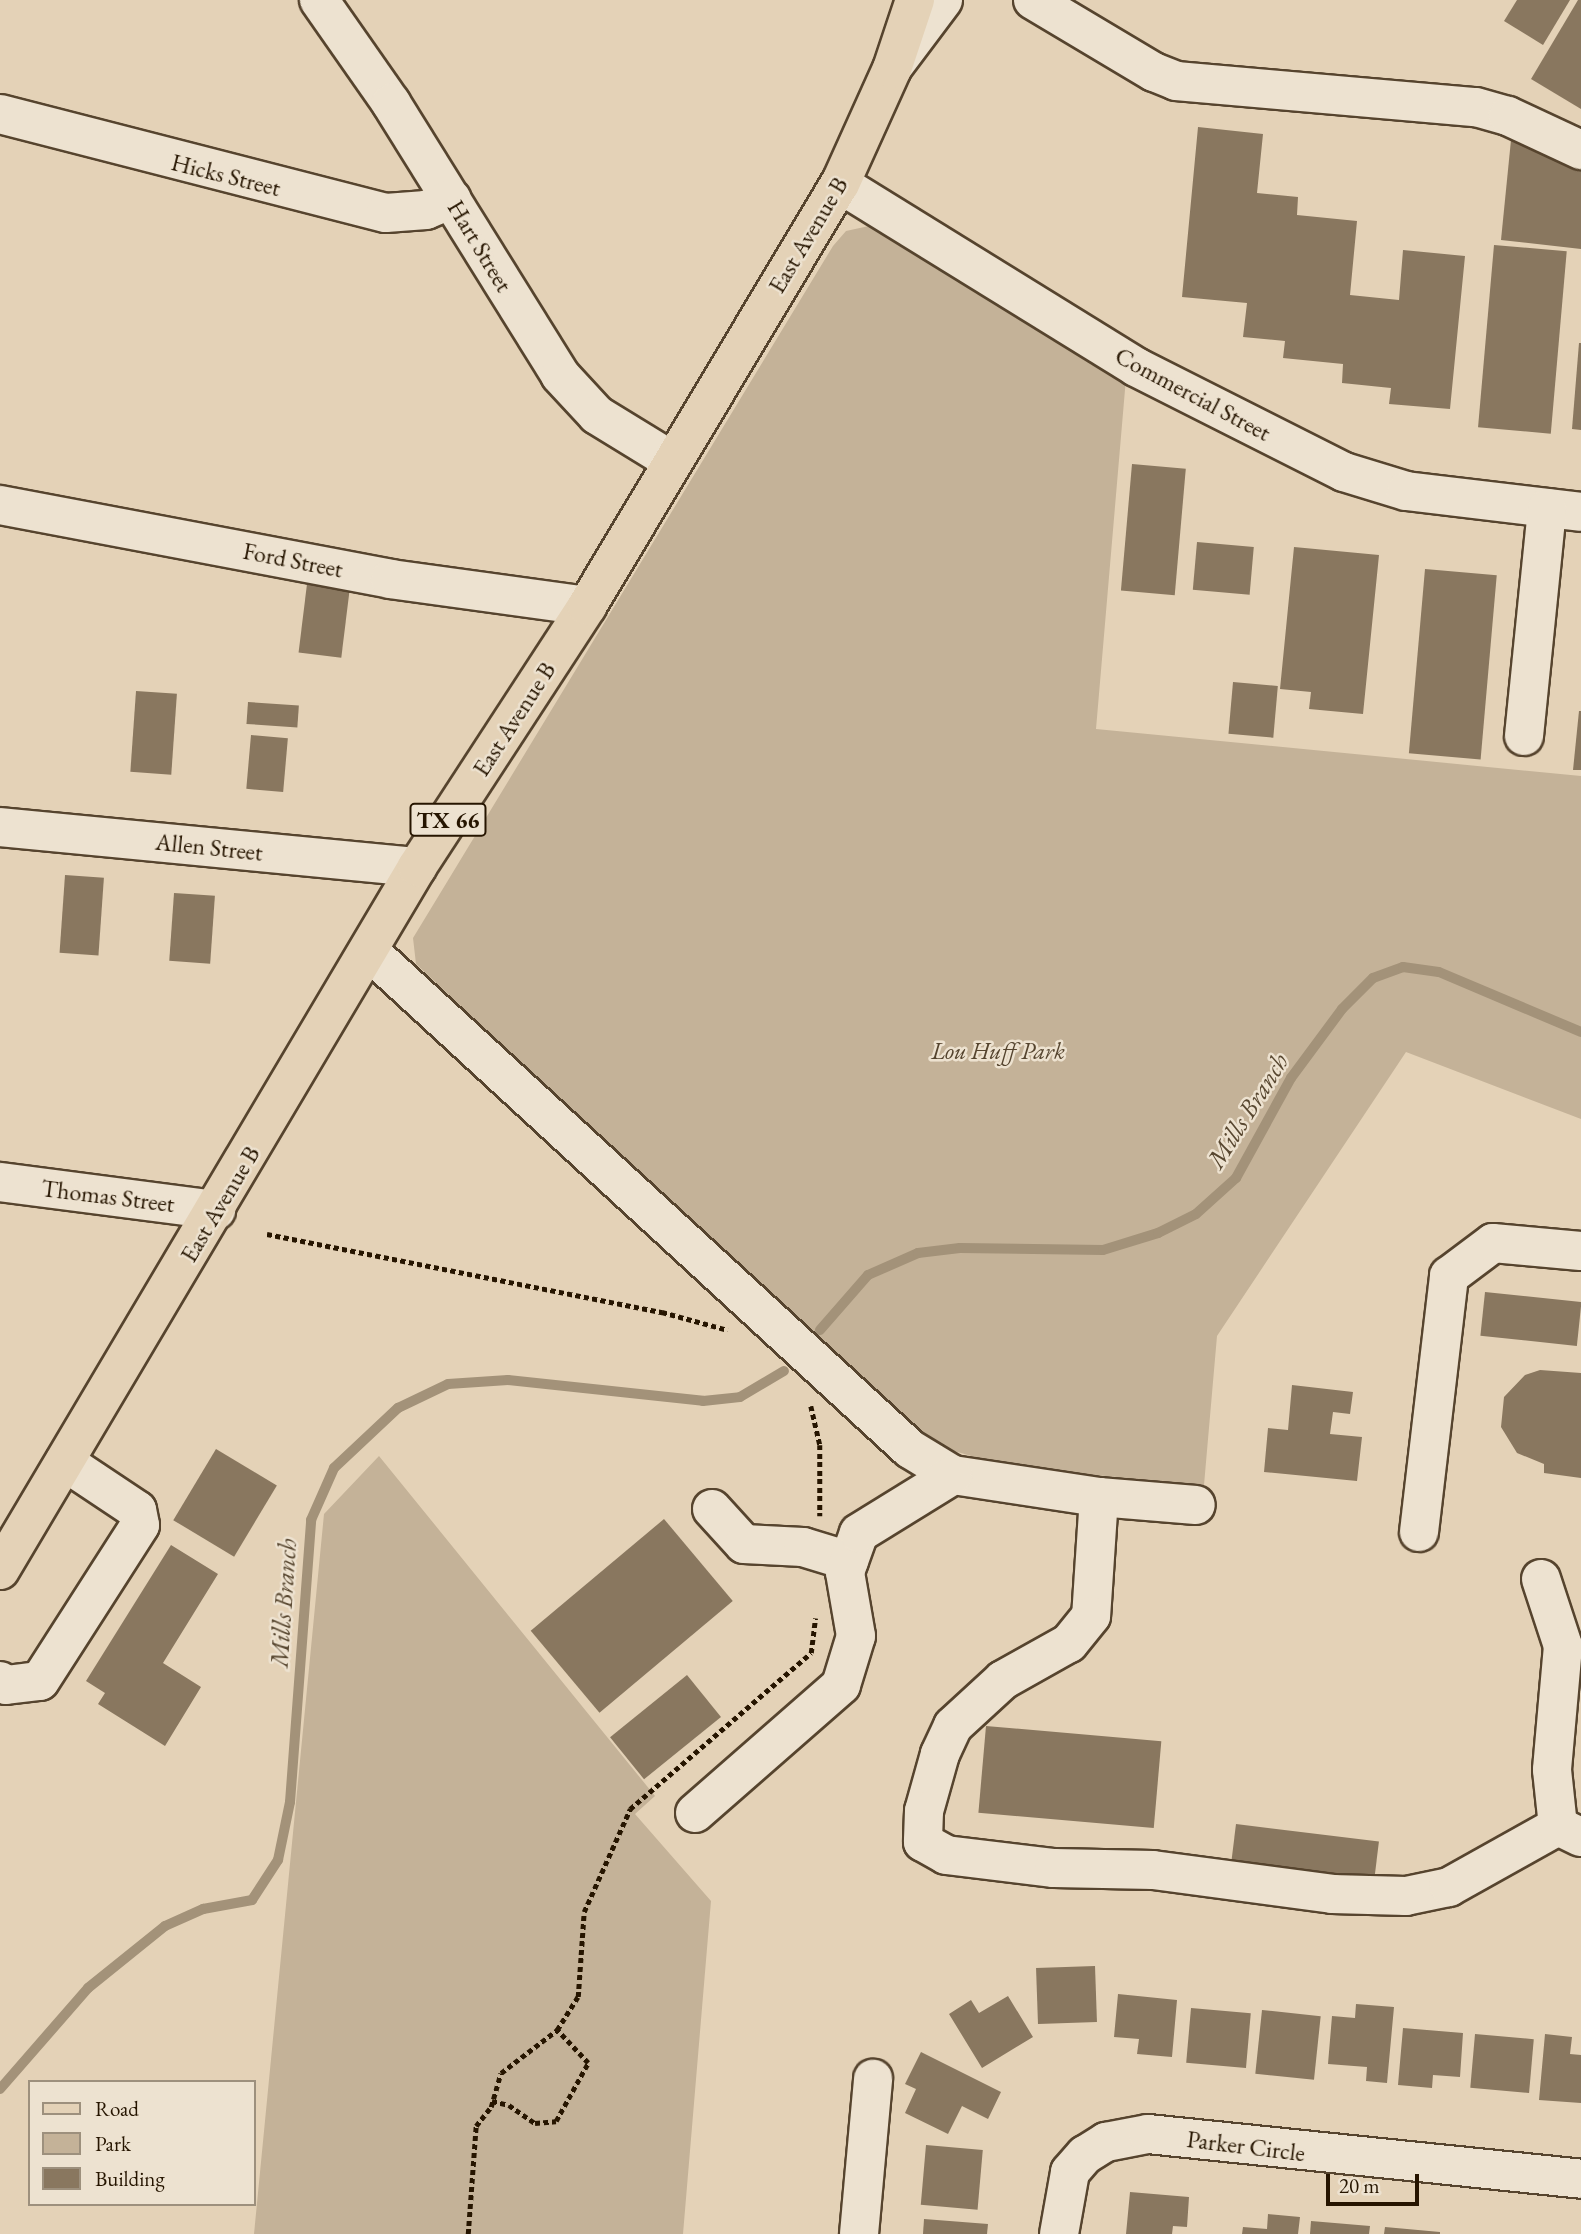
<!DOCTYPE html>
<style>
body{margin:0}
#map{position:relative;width:1581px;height:2234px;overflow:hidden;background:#e4d2b7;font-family:"EB Garamond",serif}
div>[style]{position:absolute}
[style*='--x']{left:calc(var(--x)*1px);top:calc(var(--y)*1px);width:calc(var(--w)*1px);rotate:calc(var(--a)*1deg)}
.green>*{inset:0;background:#c4b298}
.stream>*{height:10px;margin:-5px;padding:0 5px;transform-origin:5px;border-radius:5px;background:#a39279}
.building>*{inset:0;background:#89775f;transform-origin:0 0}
.path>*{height:4.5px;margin-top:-2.25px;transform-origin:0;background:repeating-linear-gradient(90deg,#261500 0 5px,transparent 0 8.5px)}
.roads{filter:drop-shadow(2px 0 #56442e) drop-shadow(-2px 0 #56442e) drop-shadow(0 2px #56442e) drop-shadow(0 -2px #56442e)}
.minor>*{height:38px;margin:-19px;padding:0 19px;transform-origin:19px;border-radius:19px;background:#ede2d0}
.major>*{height:38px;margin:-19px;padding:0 19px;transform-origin:19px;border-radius:19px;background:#e4d2b7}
span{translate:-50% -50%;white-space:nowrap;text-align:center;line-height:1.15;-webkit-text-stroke:5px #ede2d0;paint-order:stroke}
.shield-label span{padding:2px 5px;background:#ede2d0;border:2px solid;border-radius:5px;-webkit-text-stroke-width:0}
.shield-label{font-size:23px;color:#261500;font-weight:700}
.street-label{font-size:24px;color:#261500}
.park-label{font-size:24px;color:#55442e;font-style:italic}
.water-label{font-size:26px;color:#584730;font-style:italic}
.legend{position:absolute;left:28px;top:2080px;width:228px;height:126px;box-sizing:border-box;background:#ede2d0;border:2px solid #9d907d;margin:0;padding:9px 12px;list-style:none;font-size:21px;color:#261500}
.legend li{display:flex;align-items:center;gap:14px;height:35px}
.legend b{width:35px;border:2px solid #9d907d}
.scale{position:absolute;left:1326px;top:2174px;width:93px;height:32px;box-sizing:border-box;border:4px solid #261500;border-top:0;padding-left:9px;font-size:21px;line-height:24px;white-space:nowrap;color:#261500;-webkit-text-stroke:5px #ede2d0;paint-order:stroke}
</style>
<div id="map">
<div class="green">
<i style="clip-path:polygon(869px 226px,1126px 378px,1096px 729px,1581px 776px,1581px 1119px,1406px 1052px,1217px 1336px,1204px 1485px,1009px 1467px,937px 1446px,905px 1423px,416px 964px,413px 938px,833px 246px,846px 231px)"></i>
<i style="clip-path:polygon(379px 1456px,655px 1796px,635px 1814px,711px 1901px,683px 2234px,254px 2234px,324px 1514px)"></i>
</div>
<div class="stream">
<i style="--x:820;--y:1330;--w:73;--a:-48.9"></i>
<i style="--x:868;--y:1275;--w:55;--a:-23.7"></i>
<i style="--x:918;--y:1253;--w:42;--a:-6.8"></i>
<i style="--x:960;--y:1248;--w:143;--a:0.8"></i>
<i style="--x:1103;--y:1250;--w:58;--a:-17.2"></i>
<i style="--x:1158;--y:1233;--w:42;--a:-26.6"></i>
<i style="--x:1196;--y:1214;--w:54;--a:-42"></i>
<i style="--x:1236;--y:1178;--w:114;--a:-61.2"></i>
<i style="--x:1291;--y:1078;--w:86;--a:-53.5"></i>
<i style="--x:1342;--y:1009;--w:44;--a:-45"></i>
<i style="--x:1373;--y:978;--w:32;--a:-20"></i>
<i style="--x:1403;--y:967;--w:36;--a:8"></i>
<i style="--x:1439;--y:972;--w:154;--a:22.9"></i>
<i style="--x:0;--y:2089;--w:134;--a:-48.9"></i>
<i style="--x:88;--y:1988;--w:99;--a:-38.8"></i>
<i style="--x:165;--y:1926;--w:42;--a:-24.1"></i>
<i style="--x:203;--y:1909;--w:50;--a:-10.4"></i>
<i style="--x:252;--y:1900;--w:48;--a:-57"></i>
<i style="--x:278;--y:1860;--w:59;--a:-78.3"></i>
<i style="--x:290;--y:1802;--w:283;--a:-85.7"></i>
<i style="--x:311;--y:1520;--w:57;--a:-66.1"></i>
<i style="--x:334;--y:1468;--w:88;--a:-43.2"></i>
<i style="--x:398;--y:1408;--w:55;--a:-25.6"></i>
<i style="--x:448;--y:1384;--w:60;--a:-3.8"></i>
<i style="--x:508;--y:1380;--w:196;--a:6.1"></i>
<i style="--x:703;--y:1401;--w:37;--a:-6"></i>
<i style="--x:740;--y:1397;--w:51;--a:-30.6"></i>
</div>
<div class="building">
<i style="clip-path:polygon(1517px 0,1570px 0,1543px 45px,1504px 21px)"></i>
<i style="clip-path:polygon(1578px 0,1581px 0,1581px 109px,1531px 79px)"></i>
<i style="clip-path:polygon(1198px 127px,1263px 134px,1257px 193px,1298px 197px,1297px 215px,1357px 221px,1350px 295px,1399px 300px,1403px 250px,1465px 256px,1450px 409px,1389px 404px,1391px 388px,1342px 383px,1343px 364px,1283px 358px,1285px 341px,1243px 337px,1247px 303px,1182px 297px)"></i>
<i style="clip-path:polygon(1511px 140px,1581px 167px,1581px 249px,1501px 240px)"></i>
<i style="left:1494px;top:245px;width:73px;height:183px;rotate:5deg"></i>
<i style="clip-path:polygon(1579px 343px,1581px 343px,1581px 430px,1572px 429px)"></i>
<i style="left:1132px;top:464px;width:54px;height:127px;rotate:5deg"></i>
<i style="left:1197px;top:542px;width:57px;height:48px;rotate:5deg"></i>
<i style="clip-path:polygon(1294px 547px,1379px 555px,1363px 714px,1309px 709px,1311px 692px,1280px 689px)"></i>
<i style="left:1425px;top:569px;width:72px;height:185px;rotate:5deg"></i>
<i style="left:307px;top:584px;width:43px;height:69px;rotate:7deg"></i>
<i style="left:1233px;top:682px;width:45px;height:52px;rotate:5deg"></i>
<i style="left:136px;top:691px;width:41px;height:81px;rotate:4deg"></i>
<i style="left:248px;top:702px;width:51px;height:22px;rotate:4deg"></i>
<i style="clip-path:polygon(1579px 711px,1581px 711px,1581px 770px,1573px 770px)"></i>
<i style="left:251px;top:735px;width:37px;height:54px;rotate:5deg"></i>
<i style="left:65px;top:875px;width:39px;height:78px;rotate:4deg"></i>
<i style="left:174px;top:893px;width:41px;height:68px;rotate:4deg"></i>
<i style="left:1485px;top:1292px;width:97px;height:44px;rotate:6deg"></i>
<i style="clip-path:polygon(1540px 1370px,1581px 1373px,1581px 1478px,1544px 1473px,1544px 1464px,1517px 1453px,1501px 1427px,1504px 1397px,1525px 1375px)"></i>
<i style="clip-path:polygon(1292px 1385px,1353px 1392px,1350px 1414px,1333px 1412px,1330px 1434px,1362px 1437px,1357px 1481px,1264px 1472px,1268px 1428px,1288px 1430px)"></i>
<i style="left:216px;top:1449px;width:71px;height:83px;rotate:31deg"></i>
<i style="left:664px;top:1519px;width:107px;height:174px;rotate:50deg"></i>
<i style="clip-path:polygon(171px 1545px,218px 1574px,163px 1663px,201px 1687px,165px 1746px,98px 1704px,105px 1693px,86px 1681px)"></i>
<i style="left:687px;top:1675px;width:54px;height:99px;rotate:51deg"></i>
<i style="left:986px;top:1726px;width:176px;height:87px;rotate:5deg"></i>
<i style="left:1236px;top:1824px;width:144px;height:41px;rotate:7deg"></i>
<i style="left:1095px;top:1966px;width:56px;height:59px;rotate:88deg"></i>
<i style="clip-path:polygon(1118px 1994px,1177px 2000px,1172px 2057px,1137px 2054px,1139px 2039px,1114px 2037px)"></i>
<i style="clip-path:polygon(1008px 1996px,1033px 2037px,982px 2068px,949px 2014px,971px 2000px,979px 2013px)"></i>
<i style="clip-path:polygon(1356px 2004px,1394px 2007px,1387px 2083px,1366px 2081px,1367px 2067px,1328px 2064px,1332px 2016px,1355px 2018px)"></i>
<i style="left:1191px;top:2008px;width:60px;height:55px;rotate:5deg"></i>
<i style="left:1262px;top:2010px;width:59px;height:64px;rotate:6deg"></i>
<i style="clip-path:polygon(1403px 2028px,1463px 2033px,1460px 2077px,1433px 2075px,1432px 2088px,1398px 2085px)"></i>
<i style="left:1475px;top:2034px;width:59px;height:54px;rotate:5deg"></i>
<i style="clip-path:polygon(1545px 2034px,1572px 2037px,1570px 2054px,1581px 2055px,1581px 2103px,1539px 2100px)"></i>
<i style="clip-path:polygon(921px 2052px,1001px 2092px,988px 2119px,962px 2106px,948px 2134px,905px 2113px,916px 2089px,905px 2084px)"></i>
<i style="left:926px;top:2145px;width:57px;height:60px;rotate:5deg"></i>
<i style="clip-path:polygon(1130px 2192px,1189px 2197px,1187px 2227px,1173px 2226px,1172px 2234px,1126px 2234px)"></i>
<i style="clip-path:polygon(1268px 2214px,1300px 2217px,1298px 2234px,1242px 2234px,1243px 2227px,1267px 2229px)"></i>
<i style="clip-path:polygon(924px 2219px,988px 2224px,987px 2234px,923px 2234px)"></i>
<i style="clip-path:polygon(1311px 2221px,1370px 2226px,1369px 2234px,1310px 2234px)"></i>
<i style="clip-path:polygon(1385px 2227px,1440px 2232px,1440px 2234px,1384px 2234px)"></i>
</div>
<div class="path">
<i style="--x:267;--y:1234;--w:403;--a:11.2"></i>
<i style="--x:662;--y:1312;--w:68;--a:15.3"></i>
<i style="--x:811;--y:1406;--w:40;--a:77"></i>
<i style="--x:820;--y:1445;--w:71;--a:90"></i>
<i style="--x:492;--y:2101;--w:17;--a:13"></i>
<i style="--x:509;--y:2105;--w:32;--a:35"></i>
<i style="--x:535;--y:2123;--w:21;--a:-5"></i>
<i style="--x:556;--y:2121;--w:66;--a:-61.1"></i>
<i style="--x:588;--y:2063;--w:45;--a:-133.2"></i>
<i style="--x:468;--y:2234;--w:108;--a:-85.8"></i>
<i style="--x:476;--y:2126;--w:24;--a:-52"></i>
<i style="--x:491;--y:2107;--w:35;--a:-74"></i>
<i style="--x:501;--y:2073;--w:71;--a:-37.5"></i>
<i style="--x:557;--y:2030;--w:39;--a:-58"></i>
<i style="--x:578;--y:1997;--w:85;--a:-86"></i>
<i style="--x:584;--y:1912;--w:113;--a:-65.9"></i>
<i style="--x:630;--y:1809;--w:239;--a:-40.8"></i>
<i style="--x:811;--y:1653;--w:35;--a:-83"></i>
</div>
<div class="roads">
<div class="minor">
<i style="--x:319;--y:0;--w:126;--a:55"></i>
<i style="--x:391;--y:103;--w:320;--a:58.1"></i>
<i style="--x:560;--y:375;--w:54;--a:47.2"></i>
<i style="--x:597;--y:415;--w:88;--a:31.5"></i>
<i style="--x:1033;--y:0;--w:141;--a:30.8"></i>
<i style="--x:1154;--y:72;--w:24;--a:22"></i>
<i style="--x:1176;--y:81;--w:301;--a:5"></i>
<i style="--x:1476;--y:107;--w:33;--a:16"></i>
<i style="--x:1508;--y:116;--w:81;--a:25"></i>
<i style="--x:895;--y:64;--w:80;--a:-53.1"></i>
<i style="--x:0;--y:114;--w:398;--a:14.4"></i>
<i style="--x:386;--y:213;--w:40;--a:-4.3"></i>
<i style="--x:426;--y:210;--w:28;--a:-23"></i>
<i style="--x:840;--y:184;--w:348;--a:31.7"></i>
<i style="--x:1136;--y:367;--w:233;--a:26.8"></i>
<i style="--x:1344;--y:472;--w:65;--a:17"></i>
<i style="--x:1406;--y:491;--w:176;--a:6.8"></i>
<i style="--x:0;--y:505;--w:397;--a:10.7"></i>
<i style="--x:390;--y:579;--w:199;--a:7.8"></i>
<i style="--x:1524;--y:736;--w:229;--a:-84.2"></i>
<i style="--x:0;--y:827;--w:419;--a:5.5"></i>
<i style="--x:369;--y:951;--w:735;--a:42.63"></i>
<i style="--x:910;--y:1449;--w:50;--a:31.2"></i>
<i style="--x:953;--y:1475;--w:148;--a:8.6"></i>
<i style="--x:1099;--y:1497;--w:97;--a:4.7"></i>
<i style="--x:0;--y:1182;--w:218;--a:7.4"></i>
<i style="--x:1099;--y:1497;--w:119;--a:93.8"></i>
<i style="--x:1091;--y:1616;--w:35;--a:129"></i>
<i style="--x:1069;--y:1643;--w:76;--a:150.7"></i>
<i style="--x:1003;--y:1680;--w:68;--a:137.4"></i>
<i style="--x:953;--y:1726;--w:31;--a:115"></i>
<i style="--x:940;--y:1754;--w:59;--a:105.7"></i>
<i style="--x:924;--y:1811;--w:31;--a:92"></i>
<i style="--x:923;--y:1842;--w:26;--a:29"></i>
<i style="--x:946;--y:1855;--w:109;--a:6.9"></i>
<i style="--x:1054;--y:1868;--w:99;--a:1.2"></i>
<i style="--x:1153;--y:1870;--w:181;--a:7.6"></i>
<i style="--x:1332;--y:1894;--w:74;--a:1.5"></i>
<i style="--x:1406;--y:1896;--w:44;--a:-11.8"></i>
<i style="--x:1449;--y:1887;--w:125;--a:-29.2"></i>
<i style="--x:712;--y:1509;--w:47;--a:47.6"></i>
<i style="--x:744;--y:1544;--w:59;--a:2.9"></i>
<i style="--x:803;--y:1547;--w:48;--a:16.9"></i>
<i style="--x:1419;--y:1532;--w:258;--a:-83.3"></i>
<i style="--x:1449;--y:1276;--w:55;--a:-36.9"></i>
<i style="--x:1493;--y:1243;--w:88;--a:5.2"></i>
<i style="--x:1541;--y:1579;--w:71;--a:71.8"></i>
<i style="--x:1563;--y:1646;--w:124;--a:95.1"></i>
<i style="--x:1552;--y:1770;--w:56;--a:83.9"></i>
<i style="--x:1558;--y:1826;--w:25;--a:26"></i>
<i style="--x:0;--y:1681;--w:7;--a:34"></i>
<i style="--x:6;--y:1685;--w:34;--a:-7"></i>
<i style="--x:40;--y:1681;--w:185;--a:-57.3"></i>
<i style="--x:140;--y:1525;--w:15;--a:-101"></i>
<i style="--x:137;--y:1510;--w:87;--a:-146.3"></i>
<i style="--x:695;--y:1813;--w:194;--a:-41.2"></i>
<i style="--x:841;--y:1685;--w:51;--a:-73"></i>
<i style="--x:856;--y:1636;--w:65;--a:-99.8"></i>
<i style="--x:845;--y:1572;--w:41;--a:-70.3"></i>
<i style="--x:859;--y:1533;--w:110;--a:-31.7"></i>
<i style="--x:859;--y:2234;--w:156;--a:-84.8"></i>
<i style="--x:1059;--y:2234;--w:63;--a:-79.9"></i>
<i style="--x:1070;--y:2172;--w:23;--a:-49"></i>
<i style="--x:1085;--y:2155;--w:25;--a:-32"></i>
<i style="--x:1106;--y:2142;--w:43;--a:-10.8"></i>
<i style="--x:1148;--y:2134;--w:435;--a:5.9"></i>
</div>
<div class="major">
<i style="--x:0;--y:1570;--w:817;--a:-59.32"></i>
<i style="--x:417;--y:867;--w:311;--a:-56.9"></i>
<i style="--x:587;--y:606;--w:492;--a:-59.1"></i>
<i style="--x:840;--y:184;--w:126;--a:-65.7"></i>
<i style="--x:892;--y:69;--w:73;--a:-71.6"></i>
</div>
</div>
<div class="shield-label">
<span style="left:448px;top:820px">TX 66</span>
</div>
<div class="street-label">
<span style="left:226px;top:175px;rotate:14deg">Hicks Street</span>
<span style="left:808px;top:235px;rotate:-59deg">East Avenue B</span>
<span style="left:480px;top:246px;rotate:59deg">Hart Street</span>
<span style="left:1193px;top:394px;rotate:28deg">Commercial Street</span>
<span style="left:293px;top:560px;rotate:11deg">Ford Street</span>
<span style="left:514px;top:719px;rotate:-57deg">East Avenue B</span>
<span style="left:209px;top:847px;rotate:6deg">Allen Street</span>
<span style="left:108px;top:1196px;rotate:7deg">Thomas Street</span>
<span style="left:220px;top:1204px;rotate:-59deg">East Avenue B</span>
<span style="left:1246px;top:2146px;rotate:7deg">Parker Circle</span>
</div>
<div class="park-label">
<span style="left:998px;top:1051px">Lou Huff Park</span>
</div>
<div class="water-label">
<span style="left:1248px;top:1111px;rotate:-58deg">Mills Branch</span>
<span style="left:284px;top:1603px;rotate:-86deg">Mills Branch</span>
</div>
<ul class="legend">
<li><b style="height:9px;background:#e4d2b7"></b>Road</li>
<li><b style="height:19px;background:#c4b298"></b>Park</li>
<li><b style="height:19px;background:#89775f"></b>Building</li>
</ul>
<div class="scale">20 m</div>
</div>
